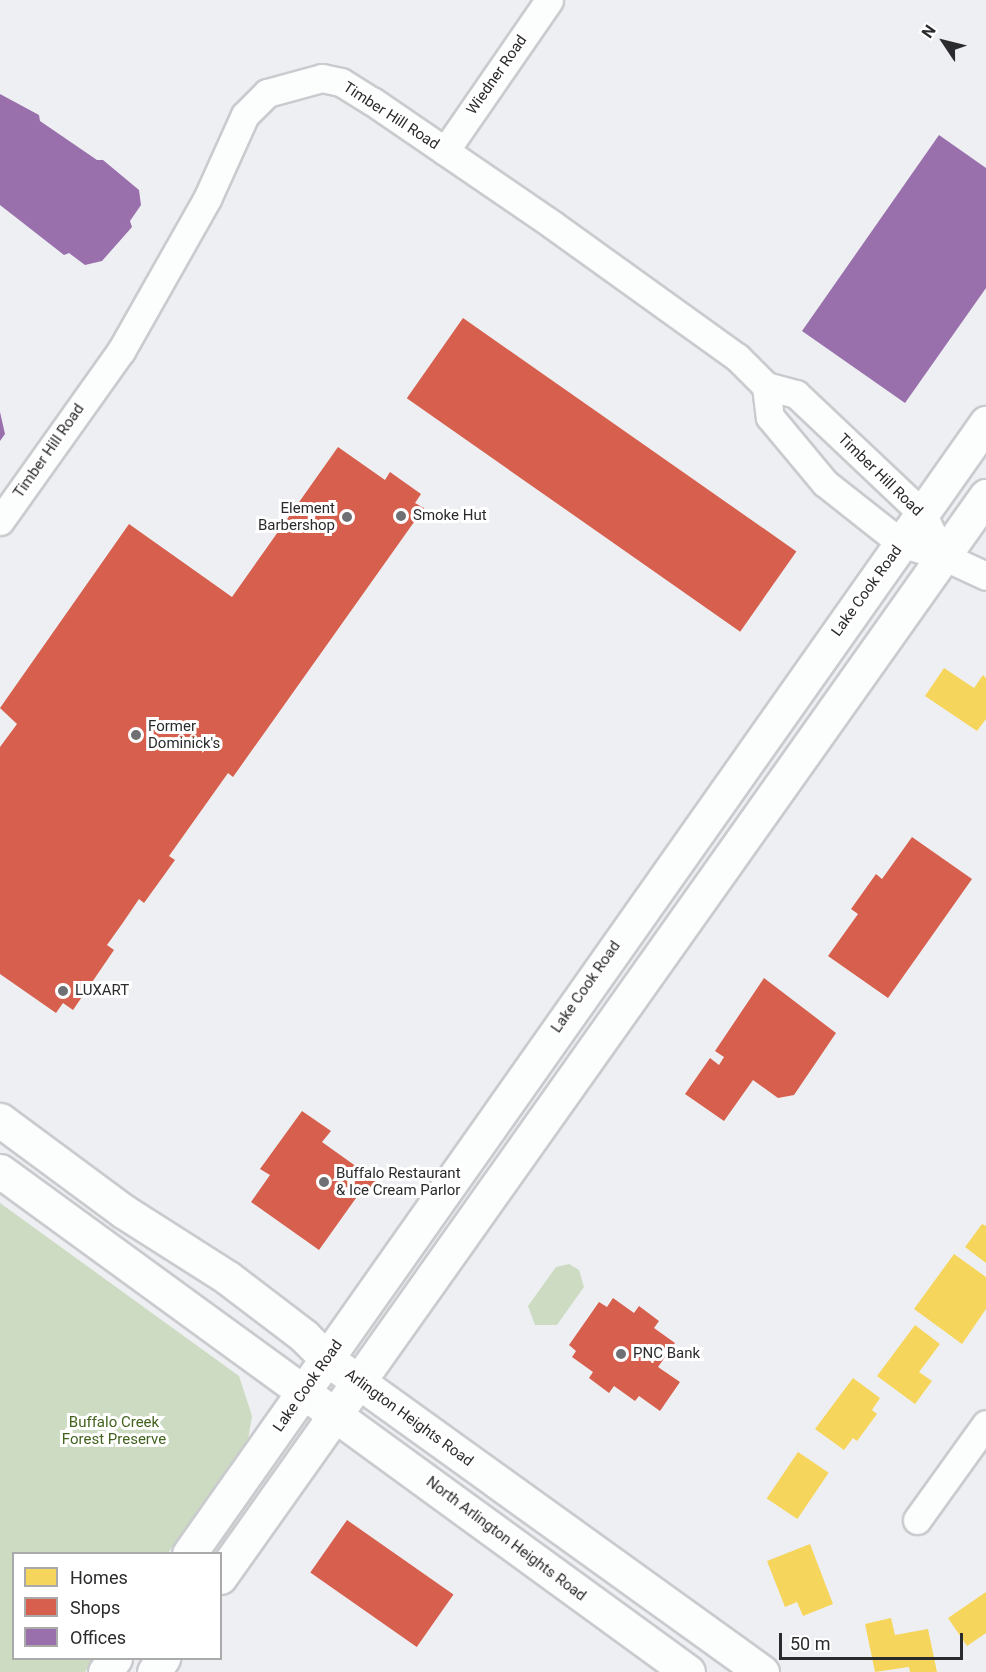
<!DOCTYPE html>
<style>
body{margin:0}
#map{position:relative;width:986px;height:1672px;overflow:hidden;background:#eeeff3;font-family:Roboto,sans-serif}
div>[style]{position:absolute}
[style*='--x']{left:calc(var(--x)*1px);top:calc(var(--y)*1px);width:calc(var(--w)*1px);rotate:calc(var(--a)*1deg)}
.green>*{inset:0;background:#ccdbc1}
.homes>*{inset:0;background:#f6d55c;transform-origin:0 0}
.shops>*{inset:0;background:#d6604d;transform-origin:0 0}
.offices>*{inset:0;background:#9970ab}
.roads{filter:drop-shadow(2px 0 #cacbce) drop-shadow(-2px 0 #cacbce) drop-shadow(0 2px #cacbce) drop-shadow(0 -2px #cacbce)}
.minor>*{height:27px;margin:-13.5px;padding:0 13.5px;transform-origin:13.5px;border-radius:13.5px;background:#fcfdfd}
.secondary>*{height:33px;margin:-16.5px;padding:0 16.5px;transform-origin:16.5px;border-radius:16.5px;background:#fcfdfd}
.primary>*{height:33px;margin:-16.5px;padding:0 16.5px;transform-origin:16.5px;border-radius:16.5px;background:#fcfdfd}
.dots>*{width:16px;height:16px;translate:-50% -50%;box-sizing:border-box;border:3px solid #fff;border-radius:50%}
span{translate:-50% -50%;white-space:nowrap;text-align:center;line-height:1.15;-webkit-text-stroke:6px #fff;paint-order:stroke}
.street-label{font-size:15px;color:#2b2b2e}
.poi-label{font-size:15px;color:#2b2b2e}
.right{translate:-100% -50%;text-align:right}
.left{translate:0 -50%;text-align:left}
.park-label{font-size:15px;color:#43621e}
.legend{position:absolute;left:12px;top:1552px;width:210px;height:108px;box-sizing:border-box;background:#fff;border:2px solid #aaaaab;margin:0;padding:8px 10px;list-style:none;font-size:18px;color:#2b2b2e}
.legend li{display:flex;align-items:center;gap:12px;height:30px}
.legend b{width:30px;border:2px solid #aaaaab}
.north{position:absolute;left:914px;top:12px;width:60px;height:60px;-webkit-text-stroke:4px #fff;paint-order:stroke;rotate:305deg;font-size:16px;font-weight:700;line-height:24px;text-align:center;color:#2b2b2e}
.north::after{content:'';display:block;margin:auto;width:21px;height:27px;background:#2b2b2e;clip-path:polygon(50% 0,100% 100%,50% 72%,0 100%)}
.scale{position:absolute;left:779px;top:1633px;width:184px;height:27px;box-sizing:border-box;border:3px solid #2b2b2e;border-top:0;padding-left:8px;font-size:18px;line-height:21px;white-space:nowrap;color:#2b2b2e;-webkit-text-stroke:4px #fff;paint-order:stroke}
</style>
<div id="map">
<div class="green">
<i style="clip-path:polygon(0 1203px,239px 1376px,252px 1416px,248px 1440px,168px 1553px,14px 1554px,14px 1658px,94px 1659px,85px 1672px,0 1672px)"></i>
<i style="clip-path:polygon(569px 1264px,579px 1270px,584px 1287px,557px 1325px,535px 1325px,528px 1306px,556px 1267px)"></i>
</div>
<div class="homes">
<i style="clip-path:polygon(944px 668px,974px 688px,983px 675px,986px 678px,986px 719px,977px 731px,925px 696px)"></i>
<i style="clip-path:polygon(982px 1224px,986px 1226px,986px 1263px,965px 1247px)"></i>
<i style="clip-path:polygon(954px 1254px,986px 1277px,986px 1309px,962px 1344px,914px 1309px)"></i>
<i style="clip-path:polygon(915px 1325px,940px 1344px,919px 1372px,932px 1381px,915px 1404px,877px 1376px)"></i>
<i style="clip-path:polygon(853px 1378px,880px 1398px,872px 1410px,877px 1414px,857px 1441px,853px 1438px,844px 1450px,815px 1429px)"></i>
<i style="left:798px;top:1452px;width:37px;height:56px;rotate:34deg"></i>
<i style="clip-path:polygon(810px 1544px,833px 1604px,803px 1616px,797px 1602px,785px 1607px,767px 1561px)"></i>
<i style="clip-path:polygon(986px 1592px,986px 1633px,967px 1646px,948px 1618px)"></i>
<i style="clip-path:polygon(891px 1618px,895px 1635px,928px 1629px,937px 1672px,910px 1672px,909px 1667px,875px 1672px,865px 1624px)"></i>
</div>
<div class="shops">
<i style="left:463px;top:318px;width:407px;height:98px;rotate:35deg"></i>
<i style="clip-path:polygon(338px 447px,385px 480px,390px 472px,421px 494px,415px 503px,424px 508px,233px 777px,228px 773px,169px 856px,175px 860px,144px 903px,139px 899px,122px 924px,107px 945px,114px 950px,73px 1010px,63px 1003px,56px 1013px,0 974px,0 747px,17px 724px,0 708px,129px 524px,232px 597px)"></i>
<i style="clip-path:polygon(912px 837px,972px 879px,888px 998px,828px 956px,858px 914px,851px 909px,876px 874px,882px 879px)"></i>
<i style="clip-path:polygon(764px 978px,836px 1033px,794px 1095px,778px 1098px,753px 1080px,724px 1121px,685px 1094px,710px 1058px,719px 1065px,724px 1057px,715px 1051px)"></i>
<i style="clip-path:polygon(302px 1111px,331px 1131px,322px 1142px,364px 1172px,368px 1167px,375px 1172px,376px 1181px,371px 1188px,366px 1184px,319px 1250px,251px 1202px,270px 1175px,260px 1169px)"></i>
<i style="clip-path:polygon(613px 1298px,634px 1313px,639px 1306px,659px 1321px,654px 1328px,675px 1343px,658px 1367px,680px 1382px,660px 1411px,639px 1396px,635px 1401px,614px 1386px,609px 1393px,589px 1378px,593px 1372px,572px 1357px,576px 1351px,569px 1345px,599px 1302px,607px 1307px)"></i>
<i style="left:347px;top:1520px;width:130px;height:64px;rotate:35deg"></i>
</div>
<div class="offices">
<i style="clip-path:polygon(0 94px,39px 115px,40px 121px,97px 160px,103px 160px,139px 190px,141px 205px,130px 221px,132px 227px,102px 261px,85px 265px,69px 253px,64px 255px,0 205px)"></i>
<i style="clip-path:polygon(939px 135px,986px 168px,986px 288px,905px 403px,802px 331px)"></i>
<i style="clip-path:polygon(0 412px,5px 434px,0 441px)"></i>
</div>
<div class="roads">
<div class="minor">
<i style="--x:445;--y:151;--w:183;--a:-55.4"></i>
<i style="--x:766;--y:386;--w:31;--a:83"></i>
<i style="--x:770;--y:417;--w:86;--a:50.2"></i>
<i style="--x:825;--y:483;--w:97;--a:38.3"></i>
<i style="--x:901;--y:543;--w:44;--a:17.2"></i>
<i style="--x:943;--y:556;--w:47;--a:24.9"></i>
<i style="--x:0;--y:521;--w:209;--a:-54.6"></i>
<i style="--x:121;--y:351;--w:175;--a:-60.5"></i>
<i style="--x:207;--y:199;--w:92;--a:-65.7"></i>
<i style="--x:245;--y:115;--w:31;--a:-45"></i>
<i style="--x:267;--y:93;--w:57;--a:-15.3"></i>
<i style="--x:322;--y:78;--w:19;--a:12"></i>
<i style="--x:341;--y:82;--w:36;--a:32"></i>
<i style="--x:372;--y:101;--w:219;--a:34.4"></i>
<i style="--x:553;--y:225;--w:226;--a:35.7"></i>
<i style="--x:737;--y:357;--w:41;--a:45"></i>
<i style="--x:766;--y:386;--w:31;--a:15"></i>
<i style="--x:796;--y:394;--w:173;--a:43.4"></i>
<i style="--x:922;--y:513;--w:48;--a:64"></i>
<i style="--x:917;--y:1520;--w:118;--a:-54.3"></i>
</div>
<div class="secondary">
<i style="--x:0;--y:1120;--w:153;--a:36.5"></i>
<i style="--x:123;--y:1211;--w:125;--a:32.5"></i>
<i style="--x:228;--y:1278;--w:96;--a:37.3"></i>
<i style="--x:304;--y:1336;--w:33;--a:45"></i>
<i style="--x:327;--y:1359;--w:536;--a:35.74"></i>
<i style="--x:0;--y:1171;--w:851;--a:36.06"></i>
</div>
<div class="primary">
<i style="--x:189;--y:1554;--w:1384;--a:-54.83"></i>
<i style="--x:220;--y:1577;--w:1325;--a:-54.68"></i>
<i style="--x:105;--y:1672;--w:17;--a:-54"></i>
<i style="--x:154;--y:1672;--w:17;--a:-57"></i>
</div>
</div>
<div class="dots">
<i style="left:401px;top:516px;background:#6f7073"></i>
<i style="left:347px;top:517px;background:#6f7073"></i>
<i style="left:136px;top:735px;background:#6f7073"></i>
<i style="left:63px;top:991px;background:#6f7073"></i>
<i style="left:324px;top:1182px;background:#6f7073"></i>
<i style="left:621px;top:1354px;background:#6f7073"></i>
</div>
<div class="street-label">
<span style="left:497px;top:75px;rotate:-55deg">Wiedner Road</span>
<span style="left:391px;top:116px;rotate:33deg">Timber Hill Road</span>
<span style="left:49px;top:451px;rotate:-55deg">Timber Hill Road</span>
<span style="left:880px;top:475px;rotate:44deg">Timber Hill Road</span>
<span style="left:867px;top:591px;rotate:-54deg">Lake Cook Road</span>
<span style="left:586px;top:987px;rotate:-55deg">Lake Cook Road</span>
<span style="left:308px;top:1386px;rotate:-55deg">Lake Cook Road</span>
<span style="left:409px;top:1418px;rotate:36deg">Arlington Heights Road</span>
<span style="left:506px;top:1539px;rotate:37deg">North Arlington Heights Road</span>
</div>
<div class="poi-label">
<span class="right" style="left:335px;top:517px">Element<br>Barbershop</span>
<span class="left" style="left:413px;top:516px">Smoke Hut</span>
<span class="left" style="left:148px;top:735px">Former<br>Dominick's</span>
<span class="left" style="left:75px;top:991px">LUXART</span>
<span class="left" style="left:336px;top:1182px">Buffalo Restaurant<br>&amp; Ice Cream Parlor</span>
<span class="left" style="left:633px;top:1354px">PNC Bank</span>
</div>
<div class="park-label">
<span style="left:114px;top:1431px">Buffalo Creek<br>Forest Preserve</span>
</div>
<ul class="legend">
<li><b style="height:16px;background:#f6d55c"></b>Homes</li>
<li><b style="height:16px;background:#d6604d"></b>Shops</li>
<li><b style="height:16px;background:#9970ab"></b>Offices</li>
</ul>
<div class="north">N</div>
<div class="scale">50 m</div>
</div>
